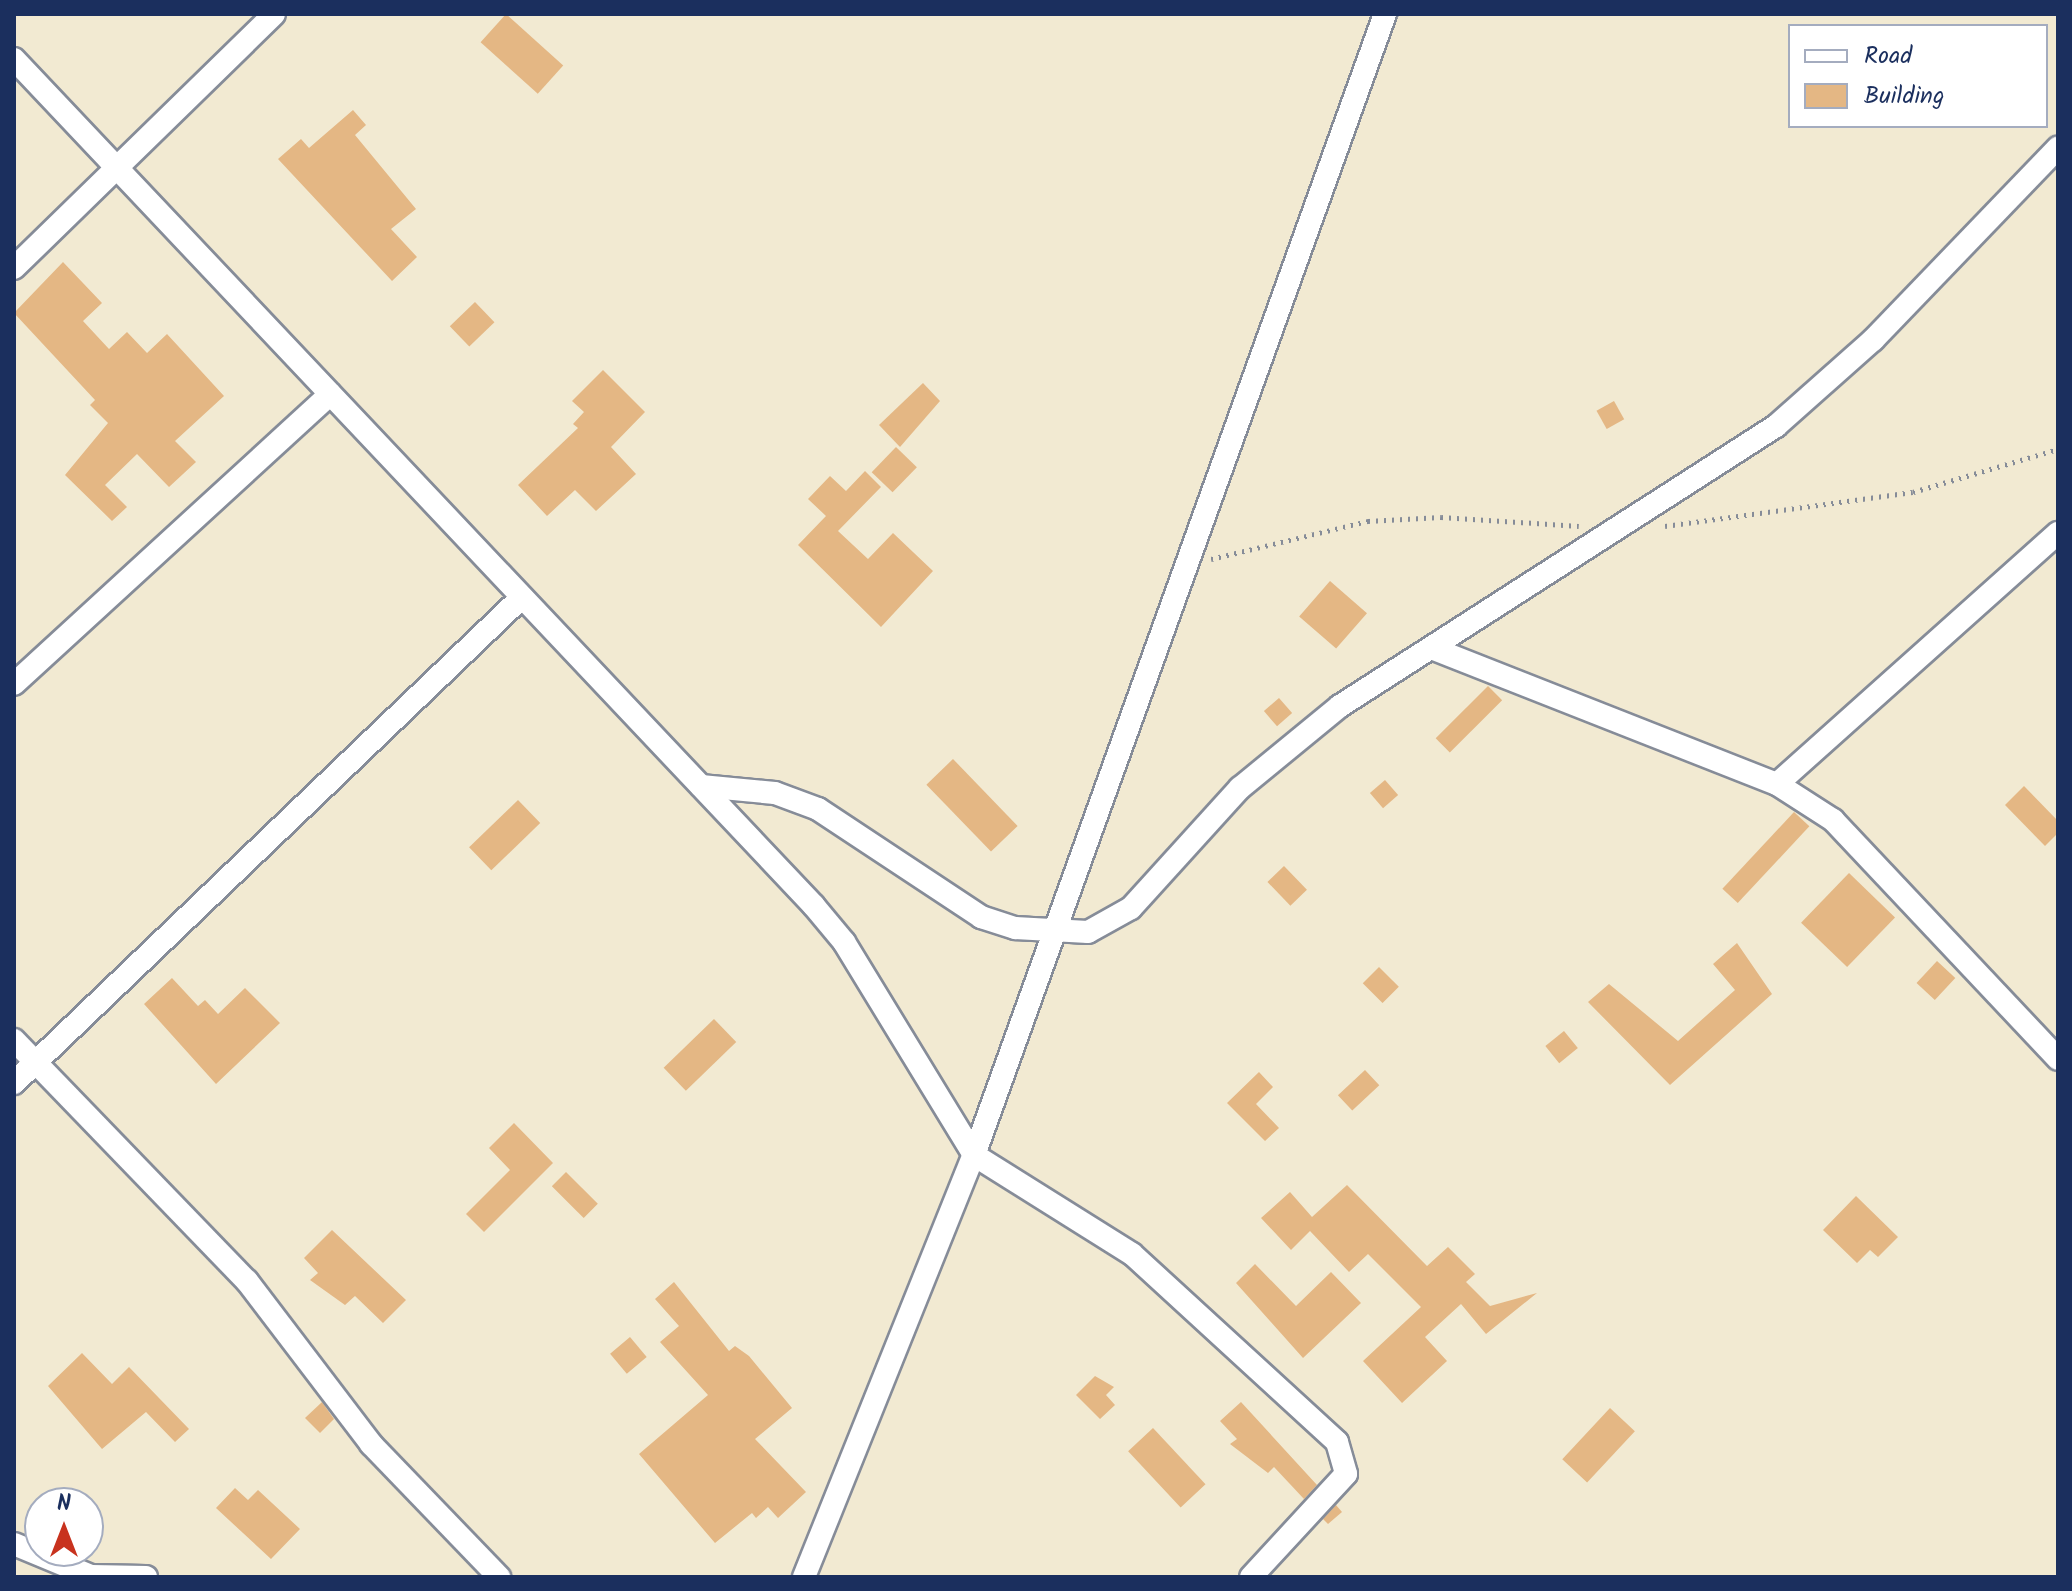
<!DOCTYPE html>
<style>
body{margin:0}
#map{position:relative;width:2072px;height:1591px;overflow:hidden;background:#f2ead2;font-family:Kalam,sans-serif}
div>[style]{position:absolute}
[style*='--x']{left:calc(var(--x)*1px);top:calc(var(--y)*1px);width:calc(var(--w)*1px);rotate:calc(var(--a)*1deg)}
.building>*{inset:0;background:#e4b784;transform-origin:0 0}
.path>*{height:5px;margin-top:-2.5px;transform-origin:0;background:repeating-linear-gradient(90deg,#868c98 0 2px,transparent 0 8px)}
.roads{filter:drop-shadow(2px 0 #868c98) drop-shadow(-2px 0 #868c98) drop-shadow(0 2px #868c98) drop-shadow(0 -2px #868c98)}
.street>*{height:22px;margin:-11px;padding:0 11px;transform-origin:11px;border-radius:11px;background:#fff}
span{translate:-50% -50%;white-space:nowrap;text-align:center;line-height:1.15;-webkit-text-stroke:6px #fff;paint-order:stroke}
.frame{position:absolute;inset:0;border:16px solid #1b2f5e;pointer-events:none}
.legend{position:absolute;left:1788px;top:24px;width:260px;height:104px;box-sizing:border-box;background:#fff;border:2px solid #a4acbf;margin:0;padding:10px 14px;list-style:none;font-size:24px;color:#1b2f5e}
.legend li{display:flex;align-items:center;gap:16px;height:40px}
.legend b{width:40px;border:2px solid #a4acbf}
.north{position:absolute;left:24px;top:1487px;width:80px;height:80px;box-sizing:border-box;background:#fff;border:2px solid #a4acbf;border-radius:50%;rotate:0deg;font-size:22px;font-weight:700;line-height:32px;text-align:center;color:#1b2f5e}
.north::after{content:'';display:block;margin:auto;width:28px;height:36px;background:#c8321e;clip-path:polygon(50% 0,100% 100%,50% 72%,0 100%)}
</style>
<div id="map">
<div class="building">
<i style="left:506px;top:14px;width:77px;height:38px;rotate:42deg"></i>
<i style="clip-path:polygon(353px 110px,366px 125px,355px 135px,416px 209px,391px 229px,417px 257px,392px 281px,278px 159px,301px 139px,309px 148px)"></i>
<i style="clip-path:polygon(63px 262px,102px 303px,83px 321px,109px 349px,127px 332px,147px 353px,167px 334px,224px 396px,175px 441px,196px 462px,169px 487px,137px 454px,105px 485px,127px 507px,112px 521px,65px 475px,108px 423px,90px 405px,95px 400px,14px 313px)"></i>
<i style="left:475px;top:302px;width:28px;height:35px;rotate:46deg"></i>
<i style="clip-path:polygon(603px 370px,645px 412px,611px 447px,636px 474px,596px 511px,575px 490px,547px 516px,518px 485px,578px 428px,573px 424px,584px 412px,572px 401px)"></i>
<i style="clip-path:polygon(923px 383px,940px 401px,900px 447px,879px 425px)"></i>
<i style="left:1614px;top:401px;width:21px;height:20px;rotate:61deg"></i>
<i style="left:896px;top:447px;width:29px;height:35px;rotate:44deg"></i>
<i style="clip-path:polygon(865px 471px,881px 487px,838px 531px,868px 559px,893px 533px,933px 571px,881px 627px,798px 545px,826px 516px,808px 499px,830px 476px,846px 491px)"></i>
<i style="left:1330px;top:581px;width:49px;height:47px;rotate:41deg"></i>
<i style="left:1488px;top:686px;width:20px;height:74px;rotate:45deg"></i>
<i style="left:1279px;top:698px;width:20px;height:20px;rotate:49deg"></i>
<i style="left:953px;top:759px;width:93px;height:37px;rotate:46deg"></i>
<i style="left:1385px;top:780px;width:20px;height:20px;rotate:49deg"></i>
<i style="clip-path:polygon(2024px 786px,2058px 821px,2058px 833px,2045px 846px,2005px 805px)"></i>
<i style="left:518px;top:800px;width:32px;height:68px;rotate:46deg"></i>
<i style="left:1794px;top:812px;width:21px;height:105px;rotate:43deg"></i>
<i style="left:1284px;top:866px;width:33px;height:23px;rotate:46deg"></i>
<i style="left:1849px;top:873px;width:64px;height:69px;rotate:44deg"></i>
<i style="clip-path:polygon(1737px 943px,1772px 994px,1670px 1085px,1588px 1002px,1609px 984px,1678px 1041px,1735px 990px,1713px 964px)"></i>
<i style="left:1937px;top:961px;width:25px;height:30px;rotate:43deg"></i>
<i style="left:1379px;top:967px;width:28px;height:23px;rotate:45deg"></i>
<i style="clip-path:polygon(172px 978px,198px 1006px,205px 1000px,218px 1014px,245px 988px,280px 1023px,216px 1084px,144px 1004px)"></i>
<i style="left:714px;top:1019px;width:32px;height:70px;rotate:46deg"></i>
<i style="left:1564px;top:1031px;width:22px;height:24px;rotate:51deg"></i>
<i style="left:1365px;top:1070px;width:21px;height:37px;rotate:47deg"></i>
<i style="clip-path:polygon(1259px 1072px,1273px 1087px,1256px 1104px,1279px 1128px,1265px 1141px,1227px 1103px)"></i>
<i style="clip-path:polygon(514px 1123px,553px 1163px,484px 1232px,466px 1214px,510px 1170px,489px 1148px)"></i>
<i style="left:566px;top:1172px;width:45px;height:20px;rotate:45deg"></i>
<i style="clip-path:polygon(1347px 1185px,1427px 1266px,1448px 1247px,1475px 1274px,1466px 1282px,1490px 1306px,1537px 1293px,1486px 1334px,1461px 1304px,1425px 1337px,1447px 1361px,1402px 1403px,1363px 1361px,1421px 1307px,1368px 1254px,1349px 1272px,1310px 1231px,1291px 1250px,1261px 1218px,1290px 1192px,1312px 1217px)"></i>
<i style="clip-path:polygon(1856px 1196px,1898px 1237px,1878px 1257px,1870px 1250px,1857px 1263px,1823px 1230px)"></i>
<i style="clip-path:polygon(332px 1230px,406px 1300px,383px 1323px,355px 1296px,345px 1305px,310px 1280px,318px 1273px,304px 1258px)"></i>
<i style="clip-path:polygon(1255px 1264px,1296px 1306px,1331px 1272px,1361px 1303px,1303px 1358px,1236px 1283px)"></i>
<i style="clip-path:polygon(674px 1282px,729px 1351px,735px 1346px,749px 1356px,792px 1408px,755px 1439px,806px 1492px,778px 1518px,768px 1507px,756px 1518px,752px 1513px,715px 1543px,639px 1454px,708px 1395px,660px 1342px,679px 1326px,655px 1299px)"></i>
<i style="left:630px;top:1337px;width:26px;height:26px;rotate:50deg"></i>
<i style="clip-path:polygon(82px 1353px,112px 1384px,129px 1367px,189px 1429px,175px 1442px,146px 1412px,102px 1449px,48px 1386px)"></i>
<i style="clip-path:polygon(1095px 1376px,1114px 1387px,1106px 1395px,1115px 1405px,1100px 1419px,1076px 1395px)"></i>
<i style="clip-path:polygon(322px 1402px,334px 1419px,320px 1433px,305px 1418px)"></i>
<i style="clip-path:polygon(1241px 1402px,1317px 1485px,1304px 1499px,1274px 1467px,1268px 1473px,1230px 1444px,1237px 1439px,1220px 1421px)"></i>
<i style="left:1610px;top:1408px;width:34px;height:70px;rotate:43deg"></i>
<i style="left:1153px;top:1428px;width:77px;height:34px;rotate:47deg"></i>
<i style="clip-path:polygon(235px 1488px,248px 1500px,258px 1490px,300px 1529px,271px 1559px,216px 1508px)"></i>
<i style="clip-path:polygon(1336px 1505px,1342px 1512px,1328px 1524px,1323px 1519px)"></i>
</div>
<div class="path">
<i style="--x:1665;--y:526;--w:250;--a:-7.8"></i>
<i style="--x:1913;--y:492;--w:151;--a:-16.5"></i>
<i style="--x:1211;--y:559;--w:162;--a:-13.6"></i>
<i style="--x:1368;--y:521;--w:73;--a:-3.1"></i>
<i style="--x:1441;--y:517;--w:138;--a:3.7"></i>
</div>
<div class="roads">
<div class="street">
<i style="--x:14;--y:59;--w:1165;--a:46.63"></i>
<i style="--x:814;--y:906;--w:47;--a:50.2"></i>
<i style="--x:844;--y:942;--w:250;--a:58.6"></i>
<i style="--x:974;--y:1155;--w:186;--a:32.1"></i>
<i style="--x:1132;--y:1254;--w:278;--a:42.5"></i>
<i style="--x:1337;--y:1442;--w:33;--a:74"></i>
<i style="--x:1346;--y:1474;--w:140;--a:132.7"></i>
<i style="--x:14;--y:268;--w:363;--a:-44.3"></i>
<i style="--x:1434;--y:649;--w:369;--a:21.5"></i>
<i style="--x:1777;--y:784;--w:67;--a:32.7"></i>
<i style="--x:1833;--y:820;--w:328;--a:46.7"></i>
<i style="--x:14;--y:684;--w:429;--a:-42.5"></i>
<i style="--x:1777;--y:784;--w:377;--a:-41.8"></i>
<i style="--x:701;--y:786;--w:74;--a:5.4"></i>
<i style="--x:775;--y:793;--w:46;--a:20.4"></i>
<i style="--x:818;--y:809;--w:196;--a:33.5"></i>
<i style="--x:981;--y:917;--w:36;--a:18"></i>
<i style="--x:1015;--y:928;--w:73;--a:3.1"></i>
<i style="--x:1088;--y:932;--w:49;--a:-29.2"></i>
<i style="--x:1131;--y:908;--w:162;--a:-47.8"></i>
<i style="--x:1240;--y:788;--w:129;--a:-39.4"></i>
<i style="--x:1340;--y:706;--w:518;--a:-32.71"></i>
<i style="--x:1776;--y:426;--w:130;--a:-41.6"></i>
<i style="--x:1873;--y:340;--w:267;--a:-46.1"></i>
<i style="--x:14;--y:1040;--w:335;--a:46"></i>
<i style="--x:247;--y:1281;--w:205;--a:52.7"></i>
<i style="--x:371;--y:1444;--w:185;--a:46.1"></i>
<i style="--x:14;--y:1083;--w:703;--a:-43.73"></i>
<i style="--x:14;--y:1544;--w:83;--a:22.6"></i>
<i style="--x:91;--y:1576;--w:55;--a:1"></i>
<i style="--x:804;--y:1577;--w:455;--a:-68.1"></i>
<i style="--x:974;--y:1155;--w:1213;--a:-70.19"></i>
</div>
</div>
<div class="frame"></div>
<ul class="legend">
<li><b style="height:10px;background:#fff"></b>Road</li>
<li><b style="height:22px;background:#e4b784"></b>Building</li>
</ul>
<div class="north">N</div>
</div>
